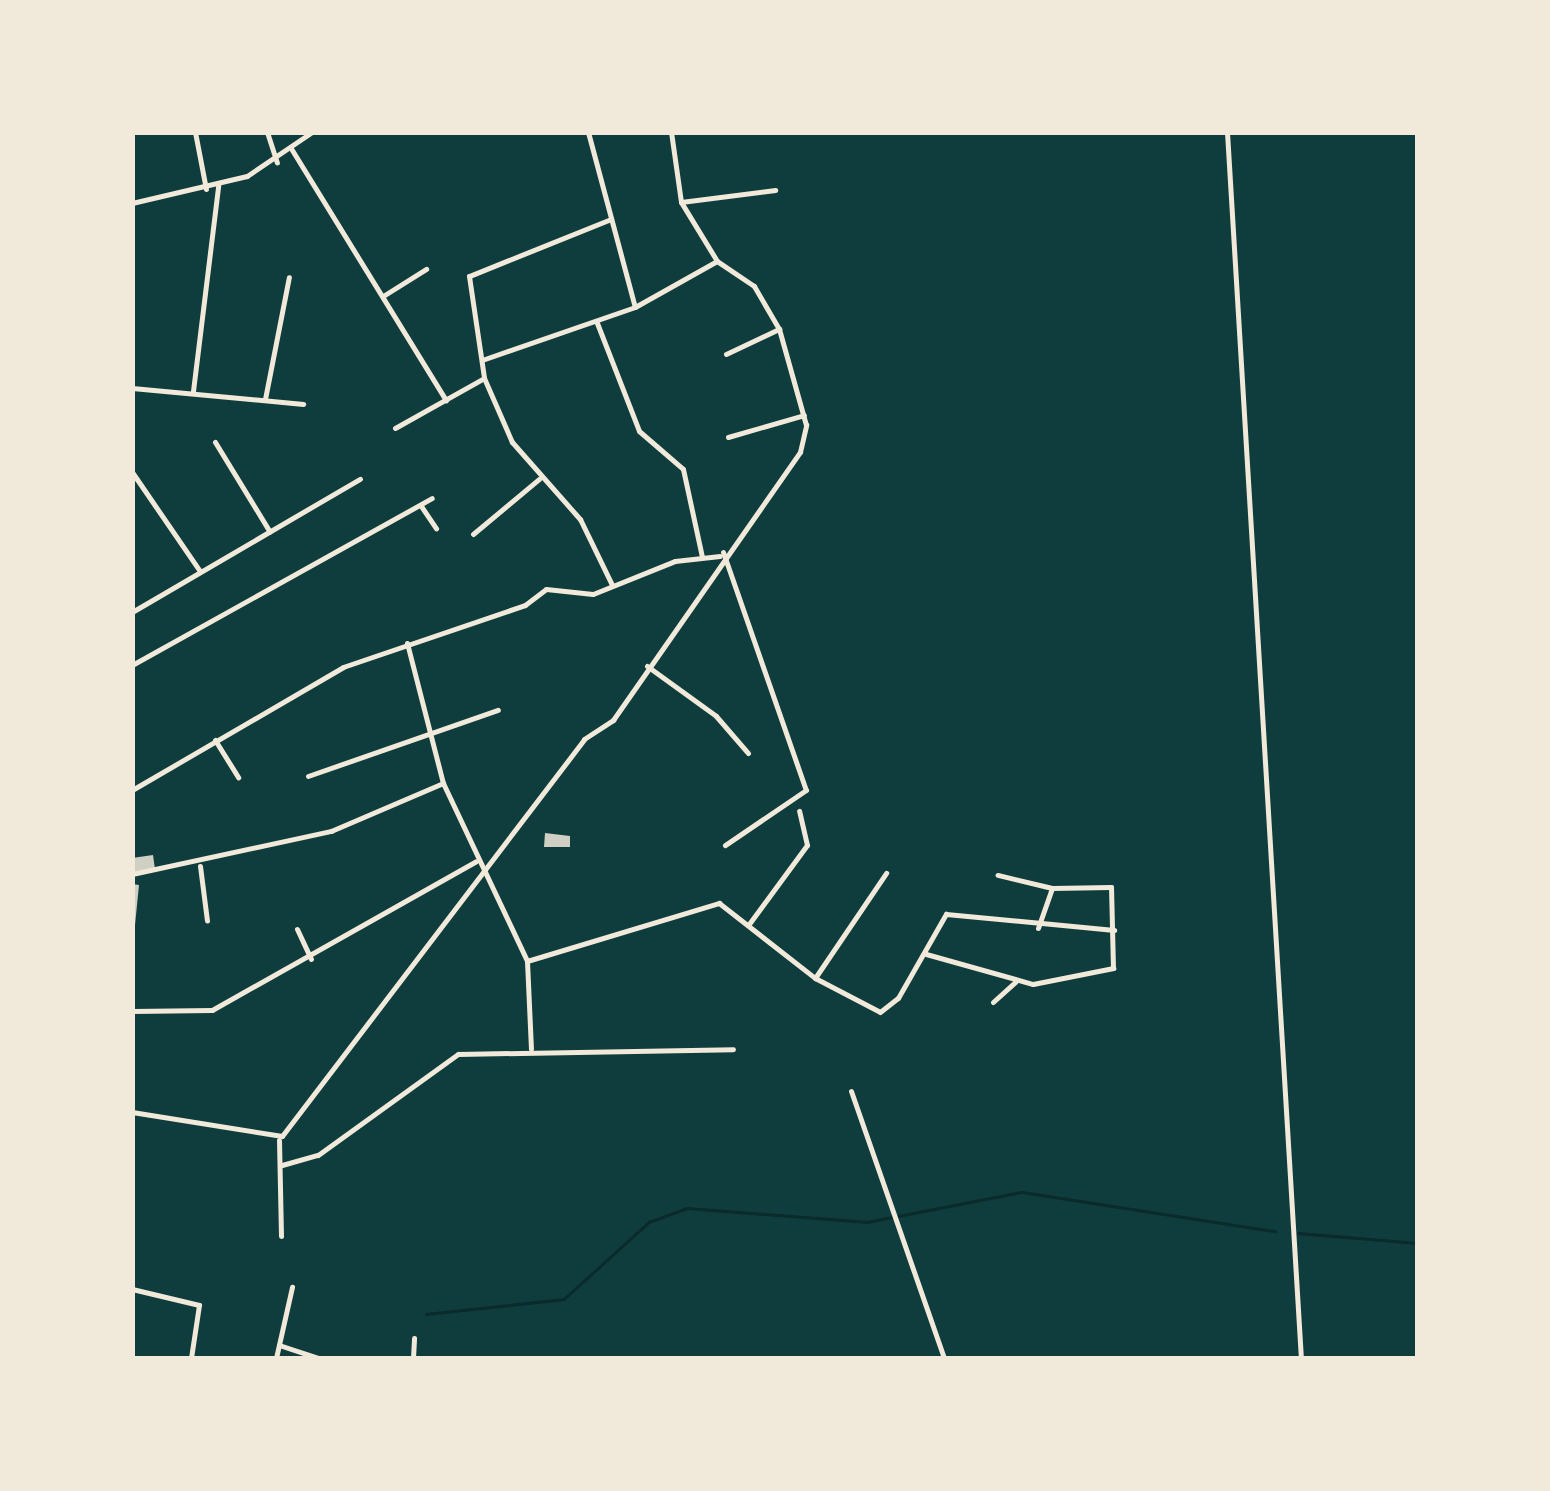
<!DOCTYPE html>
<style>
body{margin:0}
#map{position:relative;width:1550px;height:1491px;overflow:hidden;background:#0f3d3e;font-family:Inter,sans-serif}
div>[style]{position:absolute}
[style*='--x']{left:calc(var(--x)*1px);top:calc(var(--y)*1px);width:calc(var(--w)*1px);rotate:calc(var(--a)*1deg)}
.stream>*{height:2.5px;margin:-1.25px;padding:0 1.25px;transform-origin:1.25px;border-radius:1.25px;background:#0a2a2b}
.building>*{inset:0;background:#cfcfc3;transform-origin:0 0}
.minor>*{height:5px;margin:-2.5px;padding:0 2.5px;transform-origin:2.5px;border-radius:2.5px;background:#f1e9da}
span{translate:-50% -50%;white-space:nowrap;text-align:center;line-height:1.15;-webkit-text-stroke:9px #f1e9da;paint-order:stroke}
.frame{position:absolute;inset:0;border:135px solid #f1e9da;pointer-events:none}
</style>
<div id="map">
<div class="stream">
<i style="--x:1298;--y:1233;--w:120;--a:4.8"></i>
<i style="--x:426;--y:1314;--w:139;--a:-6.2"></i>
<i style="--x:564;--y:1299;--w:115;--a:-42.2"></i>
<i style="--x:649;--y:1222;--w:40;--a:-20.2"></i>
<i style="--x:687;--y:1208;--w:181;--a:4.4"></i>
<i style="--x:867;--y:1222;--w:158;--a:-11"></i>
<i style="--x:1022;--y:1192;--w:256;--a:8.8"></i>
</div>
<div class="building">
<i style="clip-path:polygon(545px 833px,570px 836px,570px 847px,544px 847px)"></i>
<i style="left:153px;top:855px;width:15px;height:21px;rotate:82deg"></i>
<i style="clip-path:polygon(132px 884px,139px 885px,135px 925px,132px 925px)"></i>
</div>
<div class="minor">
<i style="--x:195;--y:132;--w:58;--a:79.1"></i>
<i style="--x:267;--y:132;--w:32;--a:72"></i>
<i style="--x:588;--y:132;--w:181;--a:75"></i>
<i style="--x:1227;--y:132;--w:1228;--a:86.55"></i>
<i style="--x:292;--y:150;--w:294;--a:58.4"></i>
<i style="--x:681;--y:202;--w:95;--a:-7.3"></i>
<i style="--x:132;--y:203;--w:118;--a:-13.2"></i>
<i style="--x:247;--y:176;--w:78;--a:-34.1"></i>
<i style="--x:611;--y:219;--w:153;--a:158.1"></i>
<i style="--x:469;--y:276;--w:103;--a:81.6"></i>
<i style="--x:484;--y:378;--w:70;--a:66.4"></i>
<i style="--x:512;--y:442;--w:103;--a:48.6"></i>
<i style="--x:580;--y:519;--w:73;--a:64.1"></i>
<i style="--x:383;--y:296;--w:51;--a:-32.1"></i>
<i style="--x:597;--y:323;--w:116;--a:68.7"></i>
<i style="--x:639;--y:431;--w:58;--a:40.8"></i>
<i style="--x:683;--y:469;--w:90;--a:77.8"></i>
<i style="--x:726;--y:354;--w:59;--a:-25.3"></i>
<i style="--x:482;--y:360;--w:162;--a:-19.1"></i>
<i style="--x:635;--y:307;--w:94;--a:-29.3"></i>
<i style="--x:132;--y:388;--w:172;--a:5.3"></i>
<i style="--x:193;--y:391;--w:207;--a:-83"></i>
<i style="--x:265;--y:399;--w:124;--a:-78.9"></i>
<i style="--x:395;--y:428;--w:102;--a:-29.3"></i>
<i style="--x:728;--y:437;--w:79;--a:-16.1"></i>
<i style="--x:215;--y:442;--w:105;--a:58.6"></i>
<i style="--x:132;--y:472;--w:119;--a:55.6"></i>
<i style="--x:421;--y:506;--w:27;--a:56"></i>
<i style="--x:473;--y:534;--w:86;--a:-39.8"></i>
<i style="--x:723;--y:552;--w:252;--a:70.8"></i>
<i style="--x:806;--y:790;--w:98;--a:145.8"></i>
<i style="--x:132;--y:612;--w:264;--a:-30.3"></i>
<i style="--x:407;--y:643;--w:145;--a:75.6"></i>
<i style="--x:443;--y:783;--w:197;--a:64.7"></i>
<i style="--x:527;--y:961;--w:88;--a:87.4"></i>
<i style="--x:132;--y:665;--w:343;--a:-29.1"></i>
<i style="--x:647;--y:666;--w:85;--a:35.9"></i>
<i style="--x:716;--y:716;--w:49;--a:49.1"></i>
<i style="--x:215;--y:740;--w:44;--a:58.1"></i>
<i style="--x:308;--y:776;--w:201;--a:-19.2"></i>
<i style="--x:132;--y:790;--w:244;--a:-30.2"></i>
<i style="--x:343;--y:667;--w:192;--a:-18.8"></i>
<i style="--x:525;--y:605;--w:26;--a:-37"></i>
<i style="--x:546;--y:589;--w:47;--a:6.1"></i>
<i style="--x:593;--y:594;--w:88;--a:-21.9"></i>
<i style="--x:675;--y:561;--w:45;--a:-6.3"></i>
<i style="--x:200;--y:866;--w:55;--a:82.7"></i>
<i style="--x:132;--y:874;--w:204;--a:-12.2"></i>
<i style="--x:331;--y:831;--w:122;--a:-23.2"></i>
<i style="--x:749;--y:924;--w:98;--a:-53.7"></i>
<i style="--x:807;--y:845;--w:35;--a:-103"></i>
<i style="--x:1038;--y:928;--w:42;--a:-70.7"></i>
<i style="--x:297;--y:929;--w:33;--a:65"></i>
<i style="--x:926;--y:954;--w:111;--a:15.7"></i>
<i style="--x:1033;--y:984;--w:82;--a:-11.3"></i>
<i style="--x:1113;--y:968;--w:81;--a:-91.4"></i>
<i style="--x:1111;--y:887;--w:59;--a:179"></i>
<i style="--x:1052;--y:888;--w:56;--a:-166.5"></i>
<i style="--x:527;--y:961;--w:201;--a:-16.8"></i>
<i style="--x:719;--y:903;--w:122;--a:38"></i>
<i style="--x:815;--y:978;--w:73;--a:27.6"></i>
<i style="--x:880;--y:1012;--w:23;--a:-38"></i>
<i style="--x:898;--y:998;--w:97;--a:-60.3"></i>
<i style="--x:946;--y:914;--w:169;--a:5.4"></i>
<i style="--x:815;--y:978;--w:127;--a:-55.9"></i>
<i style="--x:993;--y:1002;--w:30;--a:-42"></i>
<i style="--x:132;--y:1011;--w:80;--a:-0.7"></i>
<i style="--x:212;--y:1010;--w:303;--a:-29.4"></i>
<i style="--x:851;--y:1091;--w:283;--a:70.8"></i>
<i style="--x:132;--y:1112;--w:152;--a:9.1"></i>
<i style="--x:282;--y:1136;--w:499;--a:-52.7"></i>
<i style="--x:584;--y:739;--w:35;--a:-33"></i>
<i style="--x:613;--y:720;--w:327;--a:-55.1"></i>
<i style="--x:800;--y:452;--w:28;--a:-77"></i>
<i style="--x:806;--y:425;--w:100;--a:-105.7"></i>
<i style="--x:779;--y:329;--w:50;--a:-120.2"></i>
<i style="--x:754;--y:286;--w:45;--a:-146"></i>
<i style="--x:717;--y:261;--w:69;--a:-121.4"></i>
<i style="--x:681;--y:202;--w:71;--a:-98.1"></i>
<i style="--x:279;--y:1140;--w:96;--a:88.8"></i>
<i style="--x:282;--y:1165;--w:37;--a:-16"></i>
<i style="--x:318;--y:1155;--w:173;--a:-35.8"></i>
<i style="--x:458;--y:1054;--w:275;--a:-1"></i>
<i style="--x:132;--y:1289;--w:69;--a:13.4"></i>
<i style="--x:199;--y:1305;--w:54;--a:98.6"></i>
<i style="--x:279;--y:1345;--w:41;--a:18.4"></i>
<i style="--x:276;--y:1358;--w:73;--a:-77.3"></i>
<i style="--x:413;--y:1358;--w:20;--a:-87"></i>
</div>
<div class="frame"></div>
</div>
